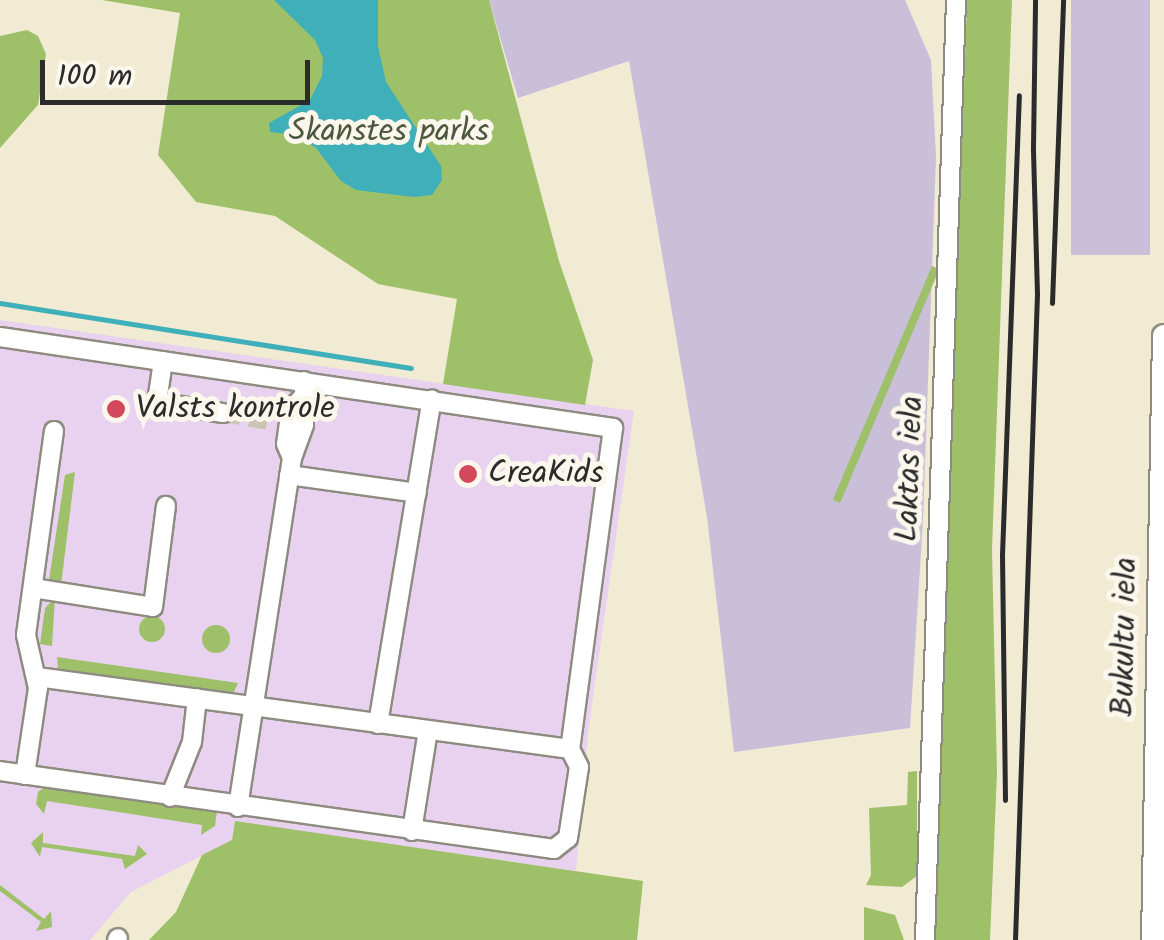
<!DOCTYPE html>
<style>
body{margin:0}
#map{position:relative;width:1164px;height:940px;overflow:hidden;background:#f1ebd4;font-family:Kalam,sans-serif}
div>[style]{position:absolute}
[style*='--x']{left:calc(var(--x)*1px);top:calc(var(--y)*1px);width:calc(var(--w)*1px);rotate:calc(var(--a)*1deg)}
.built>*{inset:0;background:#e8d2ef}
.industrial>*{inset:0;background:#c9bfd8;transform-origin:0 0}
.green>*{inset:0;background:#9ec069;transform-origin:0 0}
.round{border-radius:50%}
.water>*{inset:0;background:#3fafba}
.stream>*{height:5px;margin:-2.5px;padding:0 2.5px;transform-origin:2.5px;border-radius:2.5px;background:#3fafba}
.street-tunnel>*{height:18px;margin-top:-9px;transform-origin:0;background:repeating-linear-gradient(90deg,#c9c5b2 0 18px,transparent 0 27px)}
.roads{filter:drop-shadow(2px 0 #8e8b80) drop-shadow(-2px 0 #8e8b80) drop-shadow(0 2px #8e8b80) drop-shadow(0 -2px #8e8b80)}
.street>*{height:18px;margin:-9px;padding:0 9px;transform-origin:9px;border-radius:9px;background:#fff}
.secondary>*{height:22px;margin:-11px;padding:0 11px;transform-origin:11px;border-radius:11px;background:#fff}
.rail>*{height:5px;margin:-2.5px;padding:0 2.5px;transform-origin:2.5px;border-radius:2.5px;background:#2b2b2b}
.dots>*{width:28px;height:28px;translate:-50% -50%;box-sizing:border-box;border:5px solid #fbf7ec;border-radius:50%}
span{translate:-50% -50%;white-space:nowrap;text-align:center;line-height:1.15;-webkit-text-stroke:10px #fbf7ec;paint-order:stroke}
.park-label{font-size:32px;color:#4e583e}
.poi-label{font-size:32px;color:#2b2b2b}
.left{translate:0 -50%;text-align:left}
.street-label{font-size:32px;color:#2b2b2b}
.scale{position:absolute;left:40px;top:60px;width:270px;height:45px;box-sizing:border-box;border:5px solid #2b2b2b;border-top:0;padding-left:12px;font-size:30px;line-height:35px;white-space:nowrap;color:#2b2b2b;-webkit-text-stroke:8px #fbf7ec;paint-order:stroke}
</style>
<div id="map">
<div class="built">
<i style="clip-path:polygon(0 320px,634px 411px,588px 733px,576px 871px,235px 822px,232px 840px,131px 892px,90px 940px,0 940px)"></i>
</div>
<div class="industrial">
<i style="clip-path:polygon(489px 0,905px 0,931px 60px,936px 157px,923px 520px,910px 728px,734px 752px,707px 517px,629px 61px,518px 98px)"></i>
<i style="left:1071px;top:0;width:79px;height:255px"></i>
</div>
<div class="green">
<i style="clip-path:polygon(102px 0,489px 0,559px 261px,593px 360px,585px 405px,443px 384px,457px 299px,378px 284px,275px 216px,196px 202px,158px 155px,180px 13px)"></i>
<i style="clip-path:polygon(967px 0,1012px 0,992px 550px,997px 773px,990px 940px,934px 940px)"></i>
<i style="clip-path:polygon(27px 30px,38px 36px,46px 54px,38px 105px,0 148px,0 36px)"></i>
<i style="left:932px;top:266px;width:8px;height:254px;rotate:23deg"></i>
<i style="clip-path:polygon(75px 472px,61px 585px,49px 580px,65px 475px)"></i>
<i style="clip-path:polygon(55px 598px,52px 646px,40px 644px,45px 608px)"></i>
<i class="round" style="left:139px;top:616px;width:26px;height:26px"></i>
<i class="round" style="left:202px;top:625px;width:28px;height:28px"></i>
<i style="clip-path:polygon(57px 657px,238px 683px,232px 696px,65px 673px,58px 671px)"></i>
<i style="clip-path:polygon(917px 771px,917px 876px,902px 887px,866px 885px,871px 875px,869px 808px,907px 805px,908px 772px)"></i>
<i style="clip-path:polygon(46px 786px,217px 811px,215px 826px,201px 835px,202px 825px,47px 801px,44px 814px,36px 804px,38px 792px)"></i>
<i style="clip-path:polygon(235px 821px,643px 881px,637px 940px,149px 940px,176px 912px,202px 855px,232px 840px)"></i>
<i style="clip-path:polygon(43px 832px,43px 843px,135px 856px,138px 845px,147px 854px,125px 869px,122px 859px,42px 847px,40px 857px,31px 843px)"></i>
<i style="clip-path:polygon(0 885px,44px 919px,51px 911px,52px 927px,36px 931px,41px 922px,0 891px)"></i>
<i style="clip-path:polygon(864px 907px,895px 915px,904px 940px,864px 940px)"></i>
</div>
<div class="water">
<i style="clip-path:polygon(274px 0,378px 0,378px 46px,386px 82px,441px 166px,442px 180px,432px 195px,414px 197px,356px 190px,341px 181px,316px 148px,298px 135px,270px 132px,269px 123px,310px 100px,322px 76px,323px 58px,315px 40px)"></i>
</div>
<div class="stream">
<i style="--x:0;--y:303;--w:416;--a:9"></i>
</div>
<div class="street-tunnel">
<i style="--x:223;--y:413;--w:47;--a:9.9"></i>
</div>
<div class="roads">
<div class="street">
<i style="--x:0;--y:337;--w:620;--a:8.44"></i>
<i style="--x:613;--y:428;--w:324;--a:97.6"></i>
<i style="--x:570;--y:749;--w:20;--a:63"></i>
<i style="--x:579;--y:767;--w:72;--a:98.8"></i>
<i style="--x:568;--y:838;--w:18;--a:142"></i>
<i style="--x:554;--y:849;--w:559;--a:-171.99"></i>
<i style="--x:163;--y:361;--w:41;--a:98.3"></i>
<i style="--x:157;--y:402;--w:67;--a:9.5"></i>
<i style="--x:292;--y:458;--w:15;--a:-113"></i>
<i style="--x:286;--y:444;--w:34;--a:-82"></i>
<i style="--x:291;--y:410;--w:15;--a:-48"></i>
<i style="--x:289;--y:475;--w:129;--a:8"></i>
<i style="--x:33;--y:588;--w:121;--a:9"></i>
<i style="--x:153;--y:607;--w:102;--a:-82.7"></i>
<i style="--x:37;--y:677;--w:538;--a:7.69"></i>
<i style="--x:378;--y:724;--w:329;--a:-80.6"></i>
<i style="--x:25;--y:775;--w:88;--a:-81.5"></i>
<i style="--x:38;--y:688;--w:54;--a:-102.8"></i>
<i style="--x:26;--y:635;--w:206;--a:-82.2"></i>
<i style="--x:170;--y:797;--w:59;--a:-68.2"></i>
<i style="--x:192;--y:742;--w:44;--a:-83.5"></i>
<i style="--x:238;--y:807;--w:353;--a:-81.2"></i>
<i style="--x:292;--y:458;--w:35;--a:-70"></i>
<i style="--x:304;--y:425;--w:44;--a:-90"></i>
<i style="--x:412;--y:831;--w:102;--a:-81"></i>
<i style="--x:117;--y:940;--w:2;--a:-63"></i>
<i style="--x:925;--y:940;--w:941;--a:-88.11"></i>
</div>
<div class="secondary">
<i style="--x:1153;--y:940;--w:604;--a:-88.96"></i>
</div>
</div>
<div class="rail">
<i style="--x:1052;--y:303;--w:303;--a:-87.9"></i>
<i style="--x:1005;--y:800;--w:245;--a:-90.7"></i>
<i style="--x:1002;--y:555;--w:460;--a:-87.9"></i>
<i style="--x:1015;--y:940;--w:646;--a:-88.05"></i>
<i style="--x:1037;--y:294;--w:146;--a:-91.6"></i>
<i style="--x:1033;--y:148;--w:148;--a:-89.2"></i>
</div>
<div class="dots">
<i style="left:116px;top:409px;background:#d1495b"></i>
<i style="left:468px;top:474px;background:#d1495b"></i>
</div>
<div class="park-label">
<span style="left:389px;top:132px">Skanstes parks</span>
</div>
<div class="poi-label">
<span class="left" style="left:136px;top:409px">Valsts kontrole</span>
<span class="left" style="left:488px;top:474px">CreaKids</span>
</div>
<div class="street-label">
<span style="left:911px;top:469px;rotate:-88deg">Laktas iela</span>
<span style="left:1126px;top:637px;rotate:-89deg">Bukultu iela</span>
</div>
<div class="scale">100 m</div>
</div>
